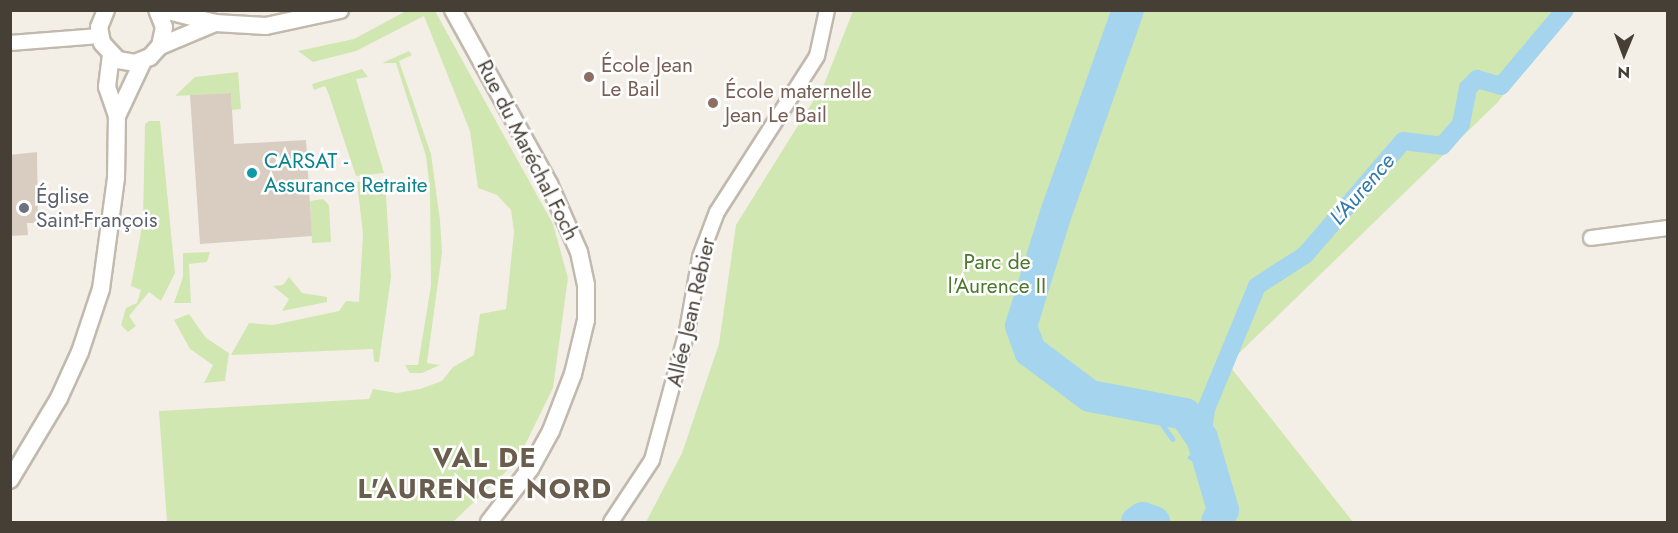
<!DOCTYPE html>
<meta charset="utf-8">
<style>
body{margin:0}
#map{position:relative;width:1678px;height:533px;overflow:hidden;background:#f3efe7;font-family:Jost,sans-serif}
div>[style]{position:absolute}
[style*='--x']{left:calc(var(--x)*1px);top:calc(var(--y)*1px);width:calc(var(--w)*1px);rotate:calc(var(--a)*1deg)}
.green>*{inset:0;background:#d1e7b1}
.stream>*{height:5px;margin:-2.5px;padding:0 2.5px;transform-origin:2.5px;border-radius:2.5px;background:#a5d4ef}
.canal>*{height:18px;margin:-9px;padding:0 9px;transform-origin:9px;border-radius:9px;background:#a5d4ef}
.river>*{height:32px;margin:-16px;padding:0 16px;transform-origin:16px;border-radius:16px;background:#a5d4ef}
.building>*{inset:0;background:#d8cdc0}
.roads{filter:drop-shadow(2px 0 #c2b9ad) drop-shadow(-2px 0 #c2b9ad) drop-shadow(0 2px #c2b9ad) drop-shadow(0 -2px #c2b9ad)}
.minor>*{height:14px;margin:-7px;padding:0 7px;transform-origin:7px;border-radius:7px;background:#fff}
.tertiary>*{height:16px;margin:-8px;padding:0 8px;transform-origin:8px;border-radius:8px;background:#fff}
.dots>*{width:16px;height:16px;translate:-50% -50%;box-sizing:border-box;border:3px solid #fff;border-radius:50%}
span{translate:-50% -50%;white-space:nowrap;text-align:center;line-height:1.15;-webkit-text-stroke:5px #fff;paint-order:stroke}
.education-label{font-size:21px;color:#785e54}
.left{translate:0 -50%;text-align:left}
.street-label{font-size:21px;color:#463f36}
.culture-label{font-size:21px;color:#0d838f}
.worship-label{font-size:21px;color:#5b616d}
.park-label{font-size:21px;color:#4b772b}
.water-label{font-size:22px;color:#307aa8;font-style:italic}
.district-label{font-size:27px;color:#695d4e;font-weight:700;letter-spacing:1.5px}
.frame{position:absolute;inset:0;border:12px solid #463f36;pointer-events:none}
.north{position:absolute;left:1594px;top:24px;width:60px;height:60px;-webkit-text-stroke:4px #fff;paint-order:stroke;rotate:181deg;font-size:16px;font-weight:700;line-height:24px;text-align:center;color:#463f36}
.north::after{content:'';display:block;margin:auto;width:21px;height:27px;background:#463f36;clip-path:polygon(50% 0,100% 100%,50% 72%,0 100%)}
</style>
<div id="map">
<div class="green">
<i style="clip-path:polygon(408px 10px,435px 11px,553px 224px,568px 278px,553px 388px,517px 461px,453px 522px,167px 522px,159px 411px,369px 399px,373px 389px,397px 393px,420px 389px,442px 381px,453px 367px,474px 355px,480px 314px,506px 309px,514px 232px,511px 210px,497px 195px,478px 188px,470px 131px,424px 16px,356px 51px,313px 62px,298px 51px,354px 39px)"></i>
<i style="clip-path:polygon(853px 11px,1564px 11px,1498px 102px,1228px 364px,1353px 522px,646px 522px,682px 453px,719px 344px,736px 225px,825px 82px)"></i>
<i style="clip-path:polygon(409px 51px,412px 55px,399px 61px,431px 154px,440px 220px,442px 253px,427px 363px,440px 365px,422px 373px,410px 373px,405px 365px,418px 365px,431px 285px,430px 189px,426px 156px,396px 63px,382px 63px)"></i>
<i style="clip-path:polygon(362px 69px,368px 77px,356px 79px,384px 173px,356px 176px,329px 95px,325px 86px,314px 90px,312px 84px)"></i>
<i style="clip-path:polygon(238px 72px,241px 109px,232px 110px,231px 93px,175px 96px,195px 77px)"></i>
<i style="clip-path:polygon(149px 121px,160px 121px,175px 273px,161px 301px,149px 292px,129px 316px,136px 326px,128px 332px,121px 325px,126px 308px,137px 303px,141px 290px,131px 286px,143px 221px,145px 124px)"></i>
<i style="clip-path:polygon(385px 179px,391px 277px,379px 362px,374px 362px,373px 349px,231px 355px,249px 323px,273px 325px,339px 311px,346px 301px,359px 302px,363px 234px,357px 182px)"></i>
<i style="clip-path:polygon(323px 199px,329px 205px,331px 242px,312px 243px,310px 201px)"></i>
<i style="clip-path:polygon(210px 252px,207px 262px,189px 264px,191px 303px,174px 303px,183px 277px,183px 253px)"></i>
<i style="clip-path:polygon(289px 277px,302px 293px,327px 297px,327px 302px,282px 311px,289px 299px,273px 286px,283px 285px)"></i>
<i style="clip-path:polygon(189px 314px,206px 338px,229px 353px,225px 381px,204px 383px,213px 365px,190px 349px,174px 320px)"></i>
</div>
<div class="stream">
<i style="--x:1150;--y:407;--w:39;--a:55"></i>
<i style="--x:1190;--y:457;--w:21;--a:29"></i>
</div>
<div class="canal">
<i style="--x:1202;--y:438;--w:29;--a:-82"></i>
<i style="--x:1206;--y:409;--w:133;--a:-67.5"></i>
<i style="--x:1257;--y:286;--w:57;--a:-32.9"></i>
<i style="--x:1305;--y:255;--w:150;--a:-49.3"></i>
<i style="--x:1403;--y:141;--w:39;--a:7"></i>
<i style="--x:1442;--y:146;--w:29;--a:-49"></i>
<i style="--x:1461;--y:124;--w:37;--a:-79"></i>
<i style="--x:1468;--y:88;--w:13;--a:-45"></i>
<i style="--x:1477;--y:79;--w:25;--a:16"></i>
<i style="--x:1501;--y:86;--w:99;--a:-49.9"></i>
</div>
<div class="river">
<i style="--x:1128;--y:10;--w:215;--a:109.5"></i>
<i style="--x:1056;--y:213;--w:118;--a:107.2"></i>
<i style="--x:1021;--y:326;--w:27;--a:70"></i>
<i style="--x:1030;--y:351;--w:75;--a:36.9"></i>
<i style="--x:1090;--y:396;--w:97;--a:10.7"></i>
<i style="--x:1185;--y:414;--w:29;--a:55"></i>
<i style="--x:1202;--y:438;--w:75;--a:73.7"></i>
<i style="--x:1223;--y:510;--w:13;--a:117"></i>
<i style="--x:1137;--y:522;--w:7;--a:-34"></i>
<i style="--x:1143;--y:518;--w:12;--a:20"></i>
</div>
<div class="building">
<i style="clip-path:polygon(231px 93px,234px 144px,306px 140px,312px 236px,200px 244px,190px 95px)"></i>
<i style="clip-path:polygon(37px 152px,38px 223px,27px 223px,28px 235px,10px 236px,10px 155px)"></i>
</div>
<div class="roads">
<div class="minor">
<i style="--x:10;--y:43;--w:90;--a:-4.4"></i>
<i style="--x:1591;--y:238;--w:78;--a:-7.4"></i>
<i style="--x:611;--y:522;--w:74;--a:-56.5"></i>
<i style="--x:652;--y:460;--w:134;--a:-74.8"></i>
<i style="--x:687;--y:331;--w:75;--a:-80"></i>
<i style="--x:700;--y:257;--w:48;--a:-69.3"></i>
<i style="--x:717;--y:212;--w:185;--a:-57.3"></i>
<i style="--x:817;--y:56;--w:47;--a:-77.7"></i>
</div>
<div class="tertiary">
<i style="--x:106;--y:10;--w:18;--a:112"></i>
<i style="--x:99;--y:27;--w:16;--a:79"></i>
<i style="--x:102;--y:43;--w:23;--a:47"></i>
<i style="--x:118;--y:60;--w:17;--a:10"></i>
<i style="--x:135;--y:63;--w:16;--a:-22"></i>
<i style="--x:150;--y:57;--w:15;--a:-48"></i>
<i style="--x:160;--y:46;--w:19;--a:-78"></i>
<i style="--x:164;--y:27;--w:18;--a:-112"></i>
<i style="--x:164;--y:10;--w:53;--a:14.3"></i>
<i style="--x:215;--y:23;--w:51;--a:3.4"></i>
<i style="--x:266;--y:26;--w:76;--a:-12.2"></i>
<i style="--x:453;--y:10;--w:199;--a:61.1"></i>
<i style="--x:549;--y:184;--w:74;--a:66.2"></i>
<i style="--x:579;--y:252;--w:34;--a:78"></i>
<i style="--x:586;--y:285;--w:35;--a:90"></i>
<i style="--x:586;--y:320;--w:56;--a:103.5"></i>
<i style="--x:573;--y:374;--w:61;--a:111.1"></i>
<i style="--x:551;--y:431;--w:43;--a:118.9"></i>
<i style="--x:530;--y:469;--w:67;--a:127.7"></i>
<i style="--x:160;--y:46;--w:60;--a:-22.7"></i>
<i style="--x:117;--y:116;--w:61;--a:-64.7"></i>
<i style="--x:10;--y:480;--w:96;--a:-59.1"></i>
<i style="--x:59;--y:398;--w:51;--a:-65.5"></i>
<i style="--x:80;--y:352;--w:66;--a:-71.6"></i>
<i style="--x:101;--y:289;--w:112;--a:-82.3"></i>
<i style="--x:116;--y:178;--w:62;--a:-89.1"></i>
<i style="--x:117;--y:116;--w:31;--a:-109"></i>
<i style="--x:107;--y:87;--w:32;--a:-83"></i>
</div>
</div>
<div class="dots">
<i style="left:589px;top:77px;background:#8d6e63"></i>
<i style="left:713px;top:103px;background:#8d6e63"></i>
<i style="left:252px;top:173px;background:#0f9aa8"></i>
<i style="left:24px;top:208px;background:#6b7280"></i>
</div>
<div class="education-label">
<span class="left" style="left:601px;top:77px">École Jean<br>Le Bail</span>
<span class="left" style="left:725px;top:103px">École maternelle<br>Jean Le Bail</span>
</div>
<div class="street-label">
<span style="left:528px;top:150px;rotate:63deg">Rue du Maréchal Foch</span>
<span style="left:691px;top:312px;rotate:-77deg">Allée Jean Rebier</span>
</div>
<div class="culture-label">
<span class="left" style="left:264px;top:173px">CARSAT -<br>Assurance Retraite</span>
</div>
<div class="worship-label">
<span class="left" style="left:36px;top:208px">Église<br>Saint-François</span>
</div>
<div class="park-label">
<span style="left:997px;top:274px">Parc de<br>l'Aurence II</span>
</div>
<div class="water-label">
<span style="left:1362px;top:189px;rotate:-49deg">L'Aurence</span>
</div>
<div class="district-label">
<span style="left:485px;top:473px">VAL DE<br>L'AURENCE NORD</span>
</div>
<div class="frame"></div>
<div class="north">N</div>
</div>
